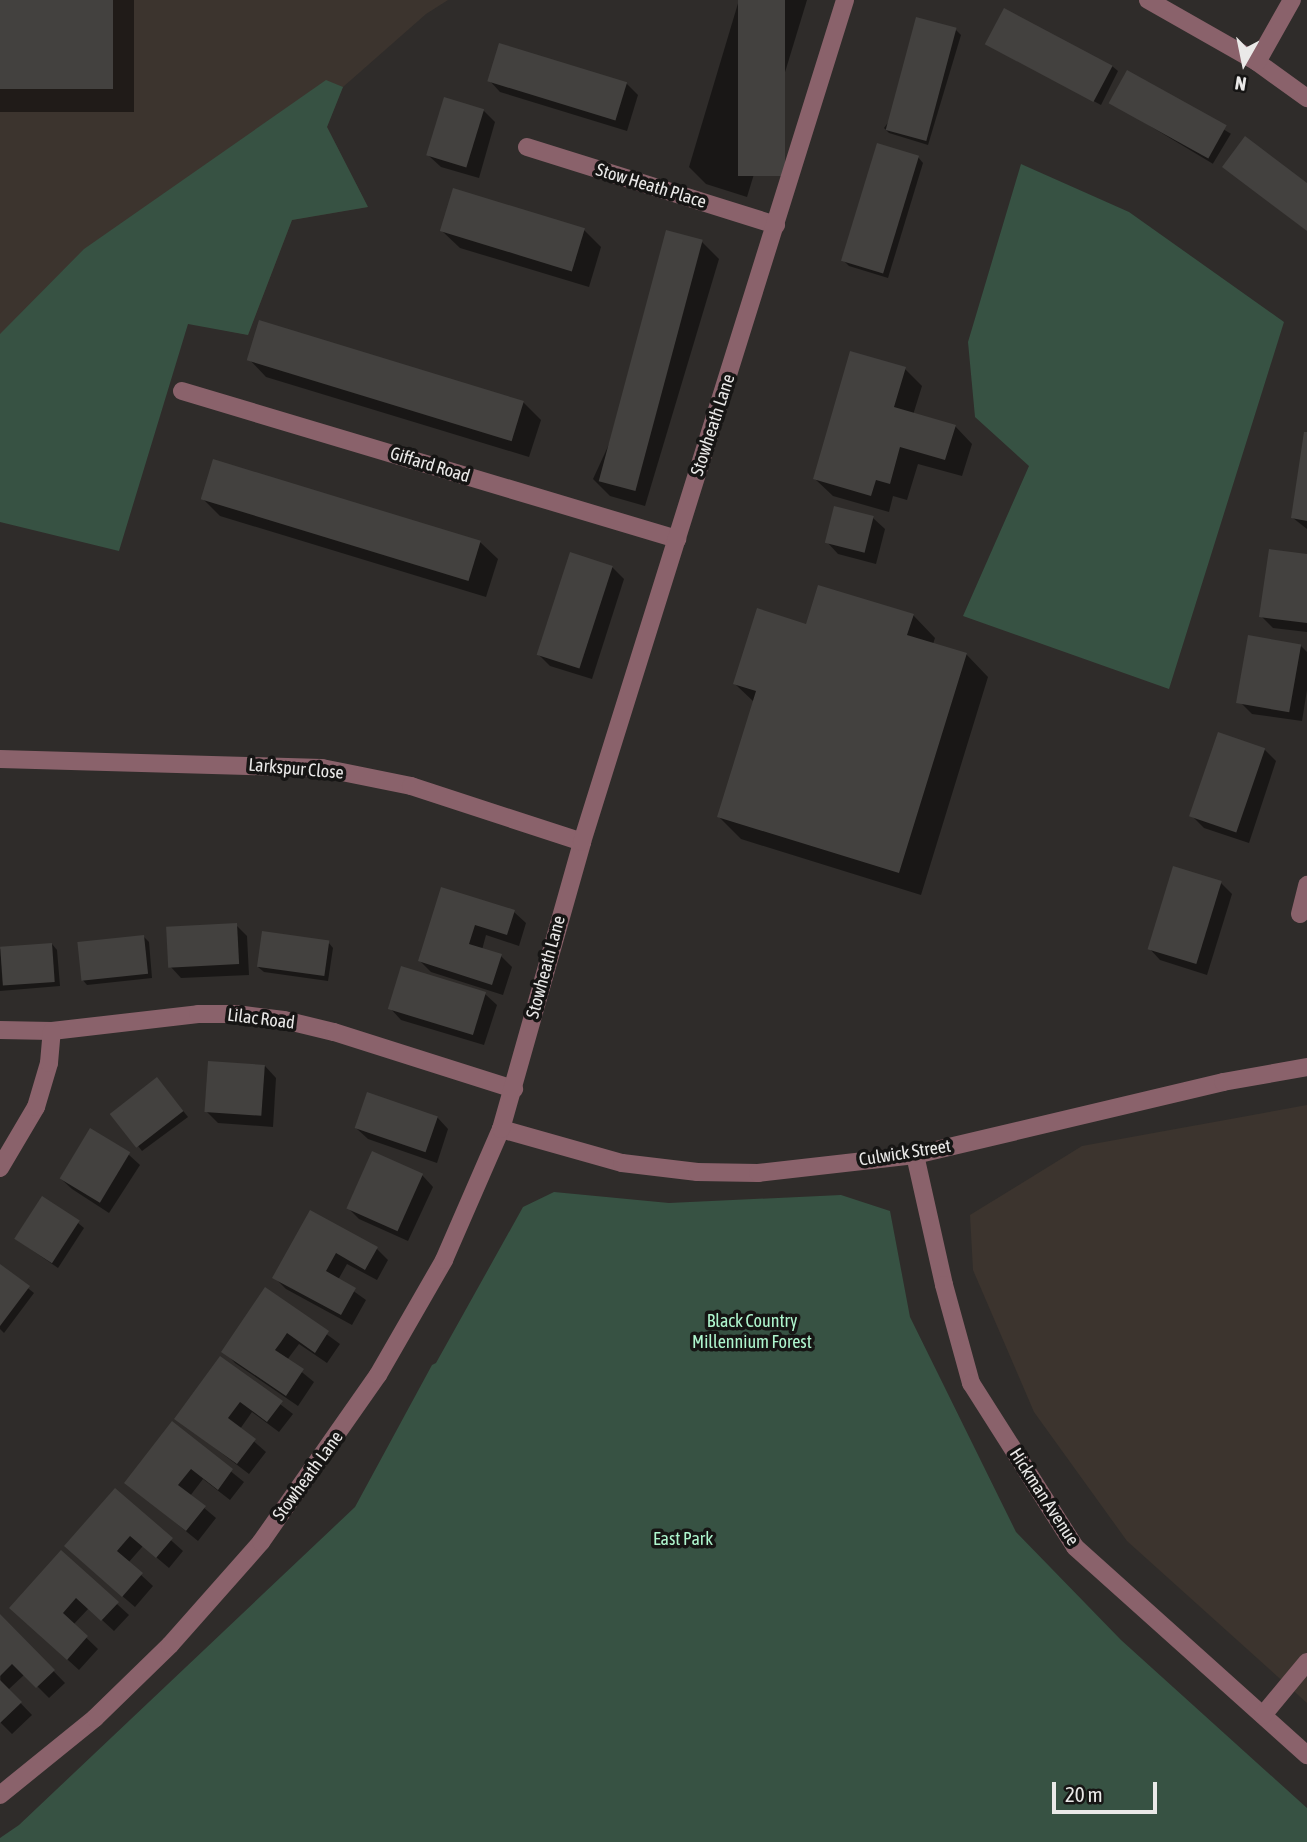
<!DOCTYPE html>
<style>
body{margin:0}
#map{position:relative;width:1307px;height:1842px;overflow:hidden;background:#2f2c2a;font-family:"Asap Condensed",sans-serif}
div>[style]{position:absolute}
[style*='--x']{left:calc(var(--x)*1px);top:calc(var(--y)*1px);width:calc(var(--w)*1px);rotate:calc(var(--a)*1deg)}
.built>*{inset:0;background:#3c342e}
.green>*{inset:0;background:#375243}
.shadow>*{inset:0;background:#0007;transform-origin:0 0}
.building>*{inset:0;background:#43413f;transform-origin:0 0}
.minor>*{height:18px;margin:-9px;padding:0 9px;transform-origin:9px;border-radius:9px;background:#8a626b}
span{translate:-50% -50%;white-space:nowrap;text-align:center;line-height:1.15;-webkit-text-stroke:7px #161514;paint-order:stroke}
.street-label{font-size:18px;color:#eae9e8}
.park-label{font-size:18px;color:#aff6ce}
.north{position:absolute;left:1209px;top:28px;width:70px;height:70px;-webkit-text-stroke:5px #161514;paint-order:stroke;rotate:189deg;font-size:19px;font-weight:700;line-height:28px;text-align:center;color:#eae9e8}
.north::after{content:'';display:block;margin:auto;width:24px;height:32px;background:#eae9e8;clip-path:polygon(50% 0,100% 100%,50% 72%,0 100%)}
.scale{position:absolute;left:1052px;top:1782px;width:105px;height:32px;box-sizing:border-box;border:4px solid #eae9e8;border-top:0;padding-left:9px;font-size:21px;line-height:24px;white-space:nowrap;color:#eae9e8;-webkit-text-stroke:5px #161514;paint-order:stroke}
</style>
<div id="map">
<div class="built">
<i style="clip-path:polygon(0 0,448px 0,426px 14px,343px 87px,327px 127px,368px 207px,292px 220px,248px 335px,188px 323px,174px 363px,0 408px)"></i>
<i style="clip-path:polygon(1307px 1105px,1307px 1703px,1127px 1541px,1034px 1412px,973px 1270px,970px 1215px,1082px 1146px)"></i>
</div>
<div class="green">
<i style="clip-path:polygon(326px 80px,343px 87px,327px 127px,368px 207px,292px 220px,248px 335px,188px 324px,119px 551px,0 522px,0 334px,84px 249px)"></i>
<i style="clip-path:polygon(1021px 164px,1129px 212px,1284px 322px,1169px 689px,963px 616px,1029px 466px,975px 417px,968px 342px)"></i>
<i style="clip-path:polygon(554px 1192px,669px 1203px,841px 1195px,890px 1211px,910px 1317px,1016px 1532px,1121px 1640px,1307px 1808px,1307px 1842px,0 1842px,0 1838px,19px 1825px,355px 1507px,432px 1365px,436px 1363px,523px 1207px)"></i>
</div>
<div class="shadow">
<i style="left:0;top:0;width:134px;height:112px"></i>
<i style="clip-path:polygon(739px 0,807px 0,747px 197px,706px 184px,689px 167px)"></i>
<i style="clip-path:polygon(956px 30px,961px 35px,928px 145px,889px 133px,884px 128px)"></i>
<i style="clip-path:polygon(987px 44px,1112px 66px,1118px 71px,1101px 105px)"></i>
<i style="left:1128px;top:72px;width:120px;height:35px;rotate:31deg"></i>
<i style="clip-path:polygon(489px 80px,626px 83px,638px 95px,627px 131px,500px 92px)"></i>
<i style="clip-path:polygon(483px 110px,495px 122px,479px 178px,441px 167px,429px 156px)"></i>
<i style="clip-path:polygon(918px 157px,923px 163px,888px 278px,849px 266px,843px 260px)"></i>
<i style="clip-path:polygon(584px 230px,601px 247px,589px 287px,460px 248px,442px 231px)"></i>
<i style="clip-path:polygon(702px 242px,719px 259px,645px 506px,610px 496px,593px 479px)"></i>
<i style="clip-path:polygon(249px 359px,523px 402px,541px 420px,529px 457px,266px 377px)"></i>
<i style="clip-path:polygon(905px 369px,922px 386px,913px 415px,955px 426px,972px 444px,962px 476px,918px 464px,907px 500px,893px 496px,889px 512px,833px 496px,815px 479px)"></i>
<i style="clip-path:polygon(1307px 434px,1307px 529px,1293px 518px)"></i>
<i style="clip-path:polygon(203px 499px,480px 542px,498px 559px,486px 597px,220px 516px)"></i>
<i style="clip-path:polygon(873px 518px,885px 529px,876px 564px,838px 554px,827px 542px)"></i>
<i style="clip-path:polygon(1307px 556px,1307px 632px,1273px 628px,1261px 616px)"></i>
<i style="clip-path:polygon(612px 567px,624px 579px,592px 679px,550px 666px,539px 655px)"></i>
<i style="clip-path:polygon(913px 615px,935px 638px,933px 644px,966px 654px,988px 677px,921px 895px,741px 839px,719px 817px,754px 702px,735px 684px,808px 626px)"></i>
<i style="clip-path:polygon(1300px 645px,1307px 652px,1307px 690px,1302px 721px,1252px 714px,1240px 702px)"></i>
<i style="clip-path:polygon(1264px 749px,1276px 761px,1249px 843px,1204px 828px,1193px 817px)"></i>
<i style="clip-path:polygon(1221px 883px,1232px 894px,1207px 975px,1160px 960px,1149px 948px)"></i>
<i style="clip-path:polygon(442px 890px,514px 912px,526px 923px,519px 946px,486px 935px,482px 950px,501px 956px,512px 967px,503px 995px,431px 972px,420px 961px)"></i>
<i style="clip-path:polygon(236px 925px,247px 936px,249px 975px,181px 978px,170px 966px)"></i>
<i style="clip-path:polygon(144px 937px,149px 942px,152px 978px,87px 985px,82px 979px)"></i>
<i style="clip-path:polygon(328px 942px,333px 948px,328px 981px,264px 972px,258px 967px)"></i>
<i style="clip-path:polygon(52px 944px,57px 950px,60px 986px,0 991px,0 949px)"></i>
<i style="clip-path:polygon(485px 994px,497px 1005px,484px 1045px,401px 1020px,390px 1008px)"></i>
<i style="clip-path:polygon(265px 1066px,276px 1078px,273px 1127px,218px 1123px,207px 1112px)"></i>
<i style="clip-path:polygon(162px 1084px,188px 1117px,142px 1151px,112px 1113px)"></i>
<i style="clip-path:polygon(437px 1117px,448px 1129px,437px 1163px,368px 1139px,356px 1128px)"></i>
<i style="clip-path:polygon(128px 1154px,140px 1165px,109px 1213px,72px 1189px,60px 1178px)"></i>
<i style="clip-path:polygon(422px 1175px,433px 1187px,408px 1241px,359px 1219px,348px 1208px)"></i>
<i style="clip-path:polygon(311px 1212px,377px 1249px,388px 1260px,377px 1280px,347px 1264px,338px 1280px,366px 1300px,352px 1325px,286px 1289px,275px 1278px)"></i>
<i style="clip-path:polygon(78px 1223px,84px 1228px,58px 1268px,16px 1239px)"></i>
<i style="clip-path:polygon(0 1266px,34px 1293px,4px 1333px,0 1329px)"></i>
<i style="clip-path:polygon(266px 1290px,340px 1344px,327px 1363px,299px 1344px,287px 1360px,314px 1382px,298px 1406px,235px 1363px,224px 1351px)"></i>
<i style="clip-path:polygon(220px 1358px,293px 1414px,279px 1432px,252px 1412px,240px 1429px,266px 1452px,249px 1474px,177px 1419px)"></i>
<i style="clip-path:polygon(172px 1424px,244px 1482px,230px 1500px,203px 1479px,190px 1496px,216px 1518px,198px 1541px,127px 1483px)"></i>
<i style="clip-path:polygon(115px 1490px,183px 1551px,169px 1568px,143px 1546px,128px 1563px,153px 1586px,135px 1607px,77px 1557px)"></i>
<i style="clip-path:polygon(61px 1553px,129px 1615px,114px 1631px,89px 1608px,73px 1625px,98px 1649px,79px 1670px,23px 1619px)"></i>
<i style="clip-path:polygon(1px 1617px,65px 1683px,49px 1698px,25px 1674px,8px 1690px,32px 1715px,12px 1734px,0 1722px)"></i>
</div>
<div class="building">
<i style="left:0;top:0;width:113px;height:89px"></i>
<i style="left:738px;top:0;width:47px;height:176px"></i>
<i style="left:1004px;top:8px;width:123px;height:41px;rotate:28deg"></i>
<i style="left:916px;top:17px;width:42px;height:117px;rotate:15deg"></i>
<i style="left:499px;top:43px;width:134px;height:40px;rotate:17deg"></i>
<i style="left:1127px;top:70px;width:114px;height:38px;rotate:29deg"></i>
<i style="left:444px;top:97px;width:42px;height:61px;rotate:17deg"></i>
<i style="clip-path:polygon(1245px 136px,1307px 183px,1307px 231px,1222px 167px)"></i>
<i style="left:877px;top:143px;width:44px;height:123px;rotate:17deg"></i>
<i style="left:453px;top:188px;width:138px;height:45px;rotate:17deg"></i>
<i style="left:666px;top:230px;width:38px;height:260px;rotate:15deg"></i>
<i style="left:259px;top:320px;width:277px;height:42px;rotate:17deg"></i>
<i style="clip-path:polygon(850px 351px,906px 367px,894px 407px,956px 425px,945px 460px,900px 447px,890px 484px,876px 480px,871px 496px,813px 479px)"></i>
<i style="clip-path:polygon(1304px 432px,1307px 432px,1307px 521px,1291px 518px)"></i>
<i style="left:213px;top:459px;width:280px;height:42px;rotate:17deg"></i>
<i style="left:834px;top:506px;width:41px;height:38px;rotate:14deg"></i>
<i style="clip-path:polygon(1269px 549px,1307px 554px,1307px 623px,1259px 617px)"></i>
<i style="left:570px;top:552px;width:45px;height:108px;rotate:18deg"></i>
<i style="clip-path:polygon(818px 585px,914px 614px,907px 635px,967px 653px,899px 873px,717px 817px,756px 691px,733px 684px,757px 608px,806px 624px)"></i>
<i style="left:1248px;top:635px;width:54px;height:69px;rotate:10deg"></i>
<i style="left:1218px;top:732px;width:50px;height:89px;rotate:19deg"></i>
<i style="left:1173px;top:866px;width:51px;height:87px;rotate:17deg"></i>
<i style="clip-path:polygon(441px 887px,515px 910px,507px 935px,475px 925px,469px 944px,502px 954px,492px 985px,418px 961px)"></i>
<i style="left:237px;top:923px;width:41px;height:71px;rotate:87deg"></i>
<i style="left:262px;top:931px;width:68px;height:36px;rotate:8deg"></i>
<i style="left:144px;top:935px;width:39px;height:67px;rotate:84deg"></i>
<i style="left:52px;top:943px;width:39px;height:52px;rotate:86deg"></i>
<i style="left:401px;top:966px;width:89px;height:45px;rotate:17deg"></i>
<i style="left:208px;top:1061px;width:57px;height:51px;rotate:4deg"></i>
<i style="left:157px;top:1077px;width:43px;height:60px;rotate:52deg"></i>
<i style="left:367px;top:1092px;width:75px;height:38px;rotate:19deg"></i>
<i style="left:90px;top:1128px;width:47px;height:59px;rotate:31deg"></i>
<i style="left:372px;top:1151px;width:56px;height:63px;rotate:24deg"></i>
<i style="left:42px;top:1196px;width:45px;height:51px;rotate:33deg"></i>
<i style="clip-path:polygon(310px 1210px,378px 1247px,365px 1270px,336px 1253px,326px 1271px,356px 1288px,341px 1315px,272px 1278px)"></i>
<i style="clip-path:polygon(0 1264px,30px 1286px,0 1326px)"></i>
<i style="clip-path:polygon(265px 1287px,329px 1331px,315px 1353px,287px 1333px,281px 1342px,275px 1350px,304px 1369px,286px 1396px,221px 1352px)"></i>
<i style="clip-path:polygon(220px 1356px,283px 1401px,267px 1422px,240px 1402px,228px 1418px,256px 1439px,237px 1464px,174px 1419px)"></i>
<i style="clip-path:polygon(172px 1421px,233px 1469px,218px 1490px,191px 1469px,178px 1485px,206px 1506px,186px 1531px,124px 1483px)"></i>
<i style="clip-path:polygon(115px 1488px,173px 1538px,156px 1558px,130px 1536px,123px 1544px,117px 1551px,143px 1573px,122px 1597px,64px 1546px)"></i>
<i style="clip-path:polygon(61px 1550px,119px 1602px,101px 1621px,76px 1598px,63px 1613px,88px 1636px,67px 1660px,9px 1608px)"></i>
<i style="clip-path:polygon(0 1614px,55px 1670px,36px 1688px,12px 1664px,0 1676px)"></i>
<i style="clip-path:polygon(0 1680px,22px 1702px,0 1723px)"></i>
</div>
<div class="minor">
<i style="--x:1148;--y:0;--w:125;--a:29.6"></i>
<i style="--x:1257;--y:62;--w:62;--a:35.8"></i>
<i style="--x:1257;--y:62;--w:71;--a:-60.6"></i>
<i style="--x:527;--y:147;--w:261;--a:17.4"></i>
<i style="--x:182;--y:391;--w:517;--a:16.65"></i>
<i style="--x:0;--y:759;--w:322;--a:1.6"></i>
<i style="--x:322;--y:768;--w:91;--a:11.4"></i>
<i style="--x:411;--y:786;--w:180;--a:18.1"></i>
<i style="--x:1300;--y:914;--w:30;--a:-76"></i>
<i style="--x:0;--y:1030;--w:52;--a:1.1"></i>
<i style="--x:52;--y:1031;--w:147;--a:-6.6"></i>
<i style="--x:198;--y:1014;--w:38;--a:0"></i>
<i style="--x:236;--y:1014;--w:48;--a:7.1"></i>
<i style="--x:284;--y:1020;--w:51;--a:13.5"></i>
<i style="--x:334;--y:1032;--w:189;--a:17.6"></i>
<i style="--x:501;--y:1129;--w:126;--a:15.7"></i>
<i style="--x:622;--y:1163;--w:76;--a:6.8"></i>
<i style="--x:697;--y:1172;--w:61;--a:0.9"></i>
<i style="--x:758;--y:1173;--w:158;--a:-6.5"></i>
<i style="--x:915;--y:1155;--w:317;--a:-13.3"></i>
<i style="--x:1223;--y:1082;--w:85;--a:-10.1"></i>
<i style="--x:915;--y:1155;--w:133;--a:77.4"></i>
<i style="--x:944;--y:1285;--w:102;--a:74.6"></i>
<i style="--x:971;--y:1383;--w:194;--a:57.6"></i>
<i style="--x:1075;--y:1547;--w:312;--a:41.9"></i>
<i style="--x:0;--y:1168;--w:71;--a:-59.5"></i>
<i style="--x:36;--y:1107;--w:46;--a:-73.5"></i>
<i style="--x:49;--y:1063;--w:32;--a:-85"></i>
<i style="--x:1263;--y:1715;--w:69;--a:-50.3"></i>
<i style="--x:0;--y:1795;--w:122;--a:-39"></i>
<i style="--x:95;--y:1718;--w:105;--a:-44.2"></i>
<i style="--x:170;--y:1645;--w:137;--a:-48.5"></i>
<i style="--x:261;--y:1542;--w:204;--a:-55"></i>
<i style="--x:378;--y:1375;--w:133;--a:-60.1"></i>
<i style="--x:444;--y:1260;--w:143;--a:-66.5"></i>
<i style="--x:501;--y:1129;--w:298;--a:-74.2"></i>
<i style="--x:582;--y:842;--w:882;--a:-72.65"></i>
</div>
<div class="street-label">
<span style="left:651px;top:186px;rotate:17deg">Stow Heath Place</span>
<span style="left:713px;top:425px;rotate:-72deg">Stowheath Lane</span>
<span style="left:430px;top:465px;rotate:17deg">Giffard Road</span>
<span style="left:296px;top:769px;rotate:5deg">Larkspur Close</span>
<span style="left:546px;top:967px;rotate:-75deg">Stowheath Lane</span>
<span style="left:261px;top:1019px;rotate:7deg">Lilac Road</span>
<span style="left:905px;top:1153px;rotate:-9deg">Culwick Street</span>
<span style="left:308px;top:1476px;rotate:-54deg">Stowheath Lane</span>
<span style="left:1044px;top:1497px;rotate:57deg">Hickman Avenue</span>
</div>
<div class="park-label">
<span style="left:752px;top:1332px">Black Country<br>Millennium Forest</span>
<span style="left:683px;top:1539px">East Park</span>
</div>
<div class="north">N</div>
<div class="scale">20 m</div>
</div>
